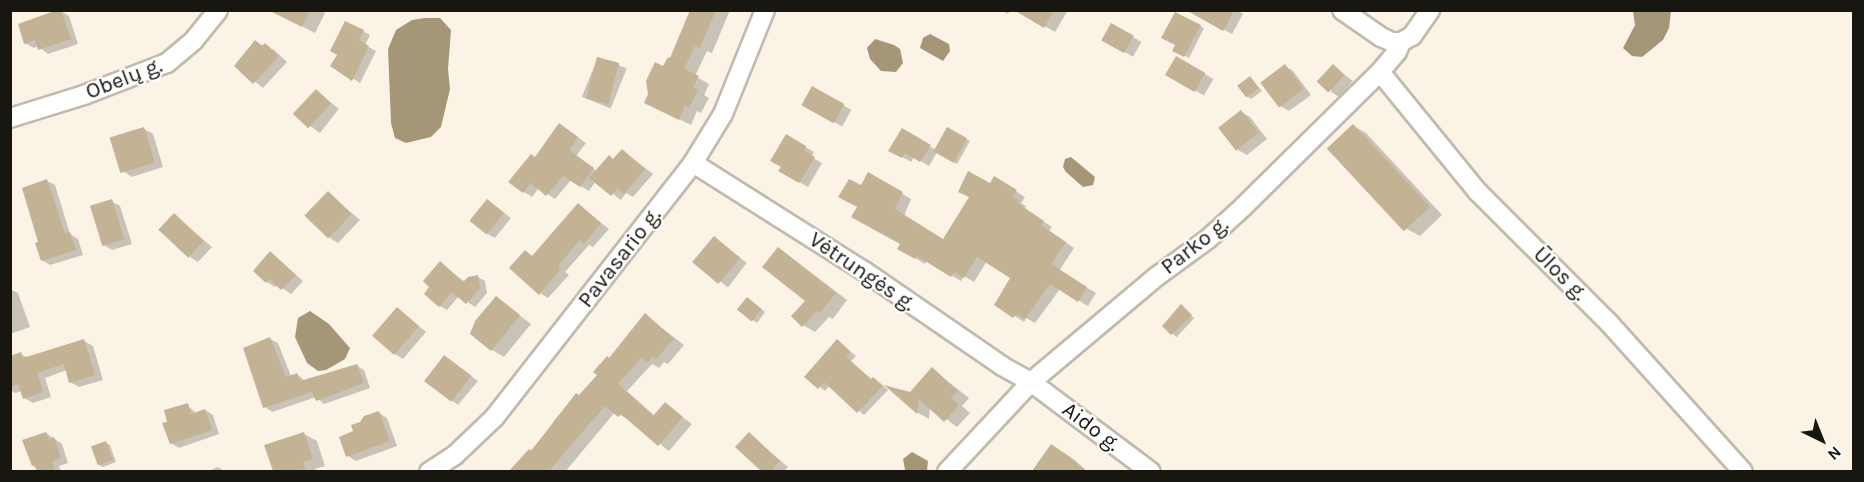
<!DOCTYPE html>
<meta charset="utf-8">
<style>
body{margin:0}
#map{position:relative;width:1864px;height:482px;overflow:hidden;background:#fbf3e5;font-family:Karla,sans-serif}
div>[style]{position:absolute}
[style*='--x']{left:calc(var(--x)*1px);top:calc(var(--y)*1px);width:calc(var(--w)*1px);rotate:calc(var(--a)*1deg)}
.water>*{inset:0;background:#a69678}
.shadow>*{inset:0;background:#0003;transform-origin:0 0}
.building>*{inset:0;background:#c3b394;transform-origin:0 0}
.roads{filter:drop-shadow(2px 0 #c1baad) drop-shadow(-2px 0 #c1baad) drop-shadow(0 2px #c1baad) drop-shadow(0 -2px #c1baad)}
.minor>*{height:18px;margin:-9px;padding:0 9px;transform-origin:9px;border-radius:9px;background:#fff}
span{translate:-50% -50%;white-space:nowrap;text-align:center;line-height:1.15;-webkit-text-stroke:4.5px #fff;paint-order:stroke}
.street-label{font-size:22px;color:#181611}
.frame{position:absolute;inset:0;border:12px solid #181611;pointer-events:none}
.north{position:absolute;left:1792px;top:410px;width:60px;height:60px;-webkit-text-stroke:4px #fff;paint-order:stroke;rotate:137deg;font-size:16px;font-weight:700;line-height:24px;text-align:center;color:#181611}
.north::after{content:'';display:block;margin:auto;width:21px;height:27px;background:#181611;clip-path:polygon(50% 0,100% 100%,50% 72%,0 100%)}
</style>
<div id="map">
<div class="water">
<i style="clip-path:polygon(1633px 11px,1671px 11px,1669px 28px,1663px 40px,1642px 57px,1632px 56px,1623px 48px,1635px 25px)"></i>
<i style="clip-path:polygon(425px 18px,440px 18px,451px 30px,448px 69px,450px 89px,441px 127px,431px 137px,406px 143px,395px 138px,391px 123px,388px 49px,396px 30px,412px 20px)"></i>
<i style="clip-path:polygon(930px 34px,949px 44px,950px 51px,943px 61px,920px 48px,923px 38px)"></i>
<i style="clip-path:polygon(875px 39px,894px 45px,900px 49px,903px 63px,896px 72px,881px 71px,870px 59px,867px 48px)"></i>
<i style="clip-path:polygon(1071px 157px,1095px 177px,1093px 185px,1083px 187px,1066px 172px,1063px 167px,1065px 159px)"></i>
<i style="clip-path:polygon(310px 311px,329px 324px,350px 348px,345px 359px,326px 370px,318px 371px,307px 363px,295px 337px,298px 318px)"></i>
<i style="clip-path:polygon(912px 452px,928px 461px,927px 471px,905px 470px,903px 459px)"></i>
</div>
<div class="shadow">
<i style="clip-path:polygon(270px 10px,321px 10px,325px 13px,315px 33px)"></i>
<i style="clip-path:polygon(692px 10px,730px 10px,712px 53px,707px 51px,695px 76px,709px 84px,704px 95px,709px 98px,701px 113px,697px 111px,691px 125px,657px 108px,664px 68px,671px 60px)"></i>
<i style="clip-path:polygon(1001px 10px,1010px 10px,1008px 14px)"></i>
<i style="clip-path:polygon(1017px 10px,1068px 10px,1055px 32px)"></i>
<i style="clip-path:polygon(1196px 10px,1237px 10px,1243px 14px,1232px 34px,1195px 14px)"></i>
<i style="clip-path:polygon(61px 11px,69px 16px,78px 44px,48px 54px,38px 46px,34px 48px,25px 43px)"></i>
<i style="clip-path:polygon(1175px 14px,1204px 28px,1189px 58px,1174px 50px,1176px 45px)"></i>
<i style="left:1112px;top:25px;width:34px;height:17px;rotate:30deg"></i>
<i style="clip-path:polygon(363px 31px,370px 35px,365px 45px,376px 51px,360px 83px,332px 65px)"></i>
<i style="clip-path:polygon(255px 42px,274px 50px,287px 62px,263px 88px,236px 66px)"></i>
<i style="left:598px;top:57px;width:31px;height:43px;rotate:22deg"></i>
<i style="left:1177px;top:58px;width:42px;height:19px;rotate:30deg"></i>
<i style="clip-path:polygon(1285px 66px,1293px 71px,1311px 95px,1289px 111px,1280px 106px)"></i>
<i style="clip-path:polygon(1333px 66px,1353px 81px,1339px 97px,1331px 92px)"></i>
<i style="clip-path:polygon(1250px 78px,1262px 91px,1251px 99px,1247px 96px)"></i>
<i style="left:812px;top:88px;width:45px;height:19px;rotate:29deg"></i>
<i style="left:316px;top:91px;width:29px;height:31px;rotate:38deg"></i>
<i style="clip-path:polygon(1241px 112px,1250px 117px,1267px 139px,1247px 155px,1238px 150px)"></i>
<i style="clip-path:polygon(1353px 126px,1366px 133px,1442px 215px,1420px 236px,1407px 229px)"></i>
<i style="clip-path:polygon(144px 129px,153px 134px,163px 167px,132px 177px,123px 171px)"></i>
<i style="clip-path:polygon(948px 129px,970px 141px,957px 164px,937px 152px,929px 166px,914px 157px,911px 162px,890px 150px,902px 130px,936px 150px)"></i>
<i style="clip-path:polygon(568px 130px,586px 143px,576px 156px,597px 171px,614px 160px,623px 151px,653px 174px,633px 197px,626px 193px,621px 200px,596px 181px,589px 191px,571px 180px,555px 199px,539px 188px,532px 197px,524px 192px,536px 159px)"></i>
<i style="clip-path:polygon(786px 136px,814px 152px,811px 157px,822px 163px,808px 187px,780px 171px)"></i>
<i style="clip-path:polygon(869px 174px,911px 199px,904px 216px,943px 240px,995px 178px,1025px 197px,1021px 203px,1027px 207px,1023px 208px,1052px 227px,1049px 231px,1074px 248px,1059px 271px,1096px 293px,1088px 306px,1060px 289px,1035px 323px,1026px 318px,1024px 322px,996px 304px,1012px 278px,987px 261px,974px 282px,964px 276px,961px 281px,927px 260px,925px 264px,899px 248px,902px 244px,859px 207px,861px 187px)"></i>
<i style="clip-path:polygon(47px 181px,55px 185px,70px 234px,78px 239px,83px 255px,50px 265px,42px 260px,40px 243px)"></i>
<i style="clip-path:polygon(328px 193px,360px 220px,338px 243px,330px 238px)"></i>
<i style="clip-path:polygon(487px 200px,511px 218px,495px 238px,486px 233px)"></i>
<i style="clip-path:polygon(111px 201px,120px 206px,132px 244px,112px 250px,104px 245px)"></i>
<i style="clip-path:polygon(578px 205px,609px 229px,593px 247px,589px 245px,565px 272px,569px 275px,548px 298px,540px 293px,525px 252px,534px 257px)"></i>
<i style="clip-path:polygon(174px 215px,212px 247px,198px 262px,190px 257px)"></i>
<i style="left:714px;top:238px;width:41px;height:31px;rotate:37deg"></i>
<i style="clip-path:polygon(779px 248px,847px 300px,833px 319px,829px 317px,815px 332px,803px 325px,807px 301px)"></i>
<i style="clip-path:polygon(271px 253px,303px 281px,291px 294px,278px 285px,275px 287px,267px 282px,255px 271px)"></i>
<i style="clip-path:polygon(440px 263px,465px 282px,478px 277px,485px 281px,487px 293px,475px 307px,459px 296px,447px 310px,440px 306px,431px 287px)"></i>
<i style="clip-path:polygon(10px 289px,18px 293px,30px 327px,10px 334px)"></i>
<i style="clip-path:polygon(496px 298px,531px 324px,504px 357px,492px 350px)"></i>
<i style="clip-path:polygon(751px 301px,765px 312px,757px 323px,753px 320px)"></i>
<i style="left:1181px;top:306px;width:18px;height:26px;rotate:43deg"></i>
<i style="clip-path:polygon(398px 309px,426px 332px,403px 359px,395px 354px)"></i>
<i style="clip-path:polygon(645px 315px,684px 345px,668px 364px,664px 362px,659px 368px,652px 364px,627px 391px,655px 416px,665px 404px,692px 424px,669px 451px,631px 421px,615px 412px,565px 472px,516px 472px,513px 469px,556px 424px,553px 422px,576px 395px,580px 397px)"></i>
<i style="clip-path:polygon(270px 339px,278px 343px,291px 376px,297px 374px,305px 381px,356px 365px,364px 370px,370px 388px,324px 404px,316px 397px,272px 412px,265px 407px)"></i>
<i style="clip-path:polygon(84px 341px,93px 346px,103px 380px,79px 387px,70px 382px,67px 370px,45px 378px,51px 397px,33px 403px,24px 398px,22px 391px,15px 393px,10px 390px,10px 357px,21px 354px,28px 358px)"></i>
<i style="clip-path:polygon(837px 341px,856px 356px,851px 361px,872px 380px,879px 382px,888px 390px,864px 415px,830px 385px,825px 391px,807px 377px)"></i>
<i style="clip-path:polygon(453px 362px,478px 381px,458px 405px,425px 380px)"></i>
<i style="clip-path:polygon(932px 369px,969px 398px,962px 406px,970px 413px,957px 427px,930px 407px,929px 419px,918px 413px,890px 388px,910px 394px)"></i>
<i style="clip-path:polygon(187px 405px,196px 413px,205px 410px,213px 415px,219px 434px,179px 448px,171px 443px,169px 423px)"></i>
<i style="clip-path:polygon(379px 413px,387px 418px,397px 446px,356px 461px,348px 456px,355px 432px)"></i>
<i style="clip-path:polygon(46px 433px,62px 444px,68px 463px,59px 466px,61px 472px,38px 472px,33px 465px)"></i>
<i style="clip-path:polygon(304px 434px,317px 441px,325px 466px,315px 469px,316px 472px,274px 472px,266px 446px)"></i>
<i style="clip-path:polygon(749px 434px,788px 467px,783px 472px,764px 472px,737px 447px)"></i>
<i style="clip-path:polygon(106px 443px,110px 445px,116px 462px,103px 467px,99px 465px)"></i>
<i style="clip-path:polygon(1059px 450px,1086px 472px,1043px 472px,1037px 467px)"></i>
<i style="clip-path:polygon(218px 467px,226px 472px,206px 472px)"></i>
</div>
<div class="building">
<i style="clip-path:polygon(57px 10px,61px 10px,71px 39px,38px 50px,35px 40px,24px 44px,18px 24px)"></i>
<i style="clip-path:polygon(268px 10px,310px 10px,302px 27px)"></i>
<i style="clip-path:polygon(690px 10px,716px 10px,700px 48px,695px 46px,684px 69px,699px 76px,693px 87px,698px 90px,689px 108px,685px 105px,679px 120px,644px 103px,648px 94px,646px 81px,655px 62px,663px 66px,668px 57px,670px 58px)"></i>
<i style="clip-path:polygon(1014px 10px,1054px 10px,1044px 28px)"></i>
<i style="clip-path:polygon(1186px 10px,1234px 10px,1223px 31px)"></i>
<i style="clip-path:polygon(1175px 12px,1201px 25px,1184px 57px,1172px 51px,1175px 45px,1161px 38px)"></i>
<i style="clip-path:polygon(345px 21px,364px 30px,359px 40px,369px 46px,352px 81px,330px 66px,337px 55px,330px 51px)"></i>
<i style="left:1111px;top:23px;width:26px;height:20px;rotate:29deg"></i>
<i style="clip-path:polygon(255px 40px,262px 46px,265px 43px,279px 56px,253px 84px,234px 66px)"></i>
<i style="left:1176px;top:56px;width:34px;height:22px;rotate:30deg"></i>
<i style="left:597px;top:57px;width:23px;height:43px;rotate:15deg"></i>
<i style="left:1285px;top:64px;width:31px;height:31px;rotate:53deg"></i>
<i style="left:1333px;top:64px;width:16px;height:24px;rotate:43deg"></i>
<i style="left:1250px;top:76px;width:15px;height:16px;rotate:53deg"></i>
<i style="left:812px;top:86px;width:37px;height:22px;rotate:29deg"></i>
<i style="left:316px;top:89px;width:21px;height:34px;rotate:43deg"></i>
<i style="left:1241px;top:110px;width:29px;height:29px;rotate:52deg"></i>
<i style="clip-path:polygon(559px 123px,578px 137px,569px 150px,594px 168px,580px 187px,563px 176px,546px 196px,531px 183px,523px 193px,508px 182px,531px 154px,535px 157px)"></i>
<i style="left:1353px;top:124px;width:113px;height:36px;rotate:47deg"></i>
<i style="left:144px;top:127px;width:37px;height:36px;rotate:73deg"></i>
<i style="left:947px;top:127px;width:23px;height:28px;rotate:29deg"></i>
<i style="clip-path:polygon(902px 128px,931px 145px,920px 162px,905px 153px,902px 158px,888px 151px)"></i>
<i style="clip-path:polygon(786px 134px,806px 146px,804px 151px,815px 157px,799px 183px,778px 171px,781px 167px,770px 161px)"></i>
<i style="clip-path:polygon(622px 149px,645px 169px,624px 194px,618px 188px,611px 196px,589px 178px,609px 155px,613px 159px)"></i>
<i style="clip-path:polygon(968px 171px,990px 183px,994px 176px,1017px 190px,1013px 197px,1020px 201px,1016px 202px,1044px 221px,1041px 225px,1066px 242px,1051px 264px,1087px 287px,1078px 302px,1050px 284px,1025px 319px,1016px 314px,1013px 318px,994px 305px,1010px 278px,977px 257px,964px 278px,954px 272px,951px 277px,917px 256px,915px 259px,897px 249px,900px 244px,851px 217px,857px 207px,838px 197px,849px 179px,861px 185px,868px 172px,903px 192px,895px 209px,943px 239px,969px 197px,958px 192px)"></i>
<i style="clip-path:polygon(47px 179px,65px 234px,70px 232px,76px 250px,41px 261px,35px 243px,38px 242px,22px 188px)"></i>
<i style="left:328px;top:191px;width:33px;height:34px;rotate:44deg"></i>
<i style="left:112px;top:199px;width:42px;height:23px;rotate:73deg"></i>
<i style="left:487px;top:199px;width:22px;height:28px;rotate:39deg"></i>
<i style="clip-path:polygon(578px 203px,601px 223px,584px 244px,580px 240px,558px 266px,561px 269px,539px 295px,509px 268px,525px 250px,532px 256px)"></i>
<i style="left:174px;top:213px;width:41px;height:23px;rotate:43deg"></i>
<i style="left:714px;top:236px;width:34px;height:34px;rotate:40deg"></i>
<i style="clip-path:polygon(778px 247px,836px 293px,820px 313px,817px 311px,802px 327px,791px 316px,805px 301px,762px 267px)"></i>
<i style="clip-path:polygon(270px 251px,296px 275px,281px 290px,270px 279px,266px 283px,253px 271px)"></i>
<i style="clip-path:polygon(440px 261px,463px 282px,468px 277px,478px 275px,480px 288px,466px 304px,452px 292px,439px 307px,424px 294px,429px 287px,423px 281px)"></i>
<i style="clip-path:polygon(496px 296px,520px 315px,491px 351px,470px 334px,475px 321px)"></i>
<i style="left:747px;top:297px;width:19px;height:16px;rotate:39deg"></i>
<i style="clip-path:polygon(1181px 304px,1192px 315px,1171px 335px,1162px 326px)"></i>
<i style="left:397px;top:307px;width:29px;height:38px;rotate:41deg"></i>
<i style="clip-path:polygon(645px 313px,674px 339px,656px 359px,653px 356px,647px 363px,641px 358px,618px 384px,653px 416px,665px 402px,683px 417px,658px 446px,621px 414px,618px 417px,605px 406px,549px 471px,509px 471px,529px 449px,531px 451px,576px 393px,579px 395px,597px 375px,593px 372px,607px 356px,609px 358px)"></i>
<i style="clip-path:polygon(270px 337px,286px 377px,297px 373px,300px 381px,357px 364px,364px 383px,316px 401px,312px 392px,263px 408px,243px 348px)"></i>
<i style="clip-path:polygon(84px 339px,95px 375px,69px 383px,64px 364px,37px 373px,43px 392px,23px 399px,18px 384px,10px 387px,10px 356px,21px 352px,23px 358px)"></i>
<i style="clip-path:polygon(837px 339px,851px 352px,846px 357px,871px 379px,873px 377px,883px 386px,857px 413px,824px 382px,818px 389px,804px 377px)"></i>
<i style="left:444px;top:355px;width:34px;height:33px;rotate:37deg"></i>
<i style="clip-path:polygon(932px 367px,958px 391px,951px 398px,959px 405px,944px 422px,919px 399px,917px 414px,884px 385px,910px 392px)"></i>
<i style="clip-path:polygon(188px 403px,191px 414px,205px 409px,212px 430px,170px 444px,162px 423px,167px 422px,164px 410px)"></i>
<i style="clip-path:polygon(379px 411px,390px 441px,346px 457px,339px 437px,353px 431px,351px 425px,360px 422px,364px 416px)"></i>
<i style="clip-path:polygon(46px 432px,49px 440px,54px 437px,61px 458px,52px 462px,55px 471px,37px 471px,35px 465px,32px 466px,22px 440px)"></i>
<i style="clip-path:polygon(304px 432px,313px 459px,303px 462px,306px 471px,273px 471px,264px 445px)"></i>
<i style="clip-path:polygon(749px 432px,780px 461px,771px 471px,761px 471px,735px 447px)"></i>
<i style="left:106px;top:441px;width:20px;height:16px;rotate:70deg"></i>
<i style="clip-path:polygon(1051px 444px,1073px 459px,1087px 471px,1032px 471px)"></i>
</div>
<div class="roads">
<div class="minor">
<i style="--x:1342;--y:10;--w:47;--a:34.7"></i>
<i style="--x:1381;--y:37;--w:12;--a:24"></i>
<i style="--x:1392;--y:42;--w:9;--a:0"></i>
<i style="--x:1380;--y:72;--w:155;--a:50.8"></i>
<i style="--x:1478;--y:192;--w:185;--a:45"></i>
<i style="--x:1609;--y:323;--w:200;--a:48"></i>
<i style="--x:10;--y:118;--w:77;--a:-17.3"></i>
<i style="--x:84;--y:95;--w:89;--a:-21.1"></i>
<i style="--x:167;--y:63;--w:35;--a:-40"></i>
<i style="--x:194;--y:40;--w:38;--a:-51"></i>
<i style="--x:693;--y:163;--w:202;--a:32.3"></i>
<i style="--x:864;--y:271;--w:168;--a:34.5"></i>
<i style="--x:1002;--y:366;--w:33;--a:29"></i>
<i style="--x:1031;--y:382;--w:150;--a:36.9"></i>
<i style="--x:429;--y:472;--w:31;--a:-33"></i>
<i style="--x:455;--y:455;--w:54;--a:-43.5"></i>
<i style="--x:494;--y:418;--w:323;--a:-52"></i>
<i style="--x:693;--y:163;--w:57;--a:-58.5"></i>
<i style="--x:723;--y:114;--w:112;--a:-68"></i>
<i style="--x:947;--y:472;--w:123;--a:-47"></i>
<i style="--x:1031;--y:382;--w:163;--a:-40"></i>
<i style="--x:1156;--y:277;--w:64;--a:-36.2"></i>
<i style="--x:1208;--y:239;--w:47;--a:-42.4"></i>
<i style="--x:1243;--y:207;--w:192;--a:-44.6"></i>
<i style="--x:1380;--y:72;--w:26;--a:-50"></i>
<i style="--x:1397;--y:52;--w:11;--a:-68"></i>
<i style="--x:1401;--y:42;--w:13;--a:-29"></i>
<i style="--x:1412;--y:36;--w:32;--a:-55"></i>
</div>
</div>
<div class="street-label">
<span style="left:124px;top:79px;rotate:-21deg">Obelų g.</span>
<span style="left:1195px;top:246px;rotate:-38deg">Parko g.</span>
<span style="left:620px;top:258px;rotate:-52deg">Pavasario g.</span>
<span style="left:862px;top:272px;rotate:34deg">Vėtrungės g.</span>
<span style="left:1560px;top:274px;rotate:45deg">Ūlos g.</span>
<span style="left:1091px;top:427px;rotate:37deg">Aido g.</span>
</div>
<div class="frame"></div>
<div class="north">N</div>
</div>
